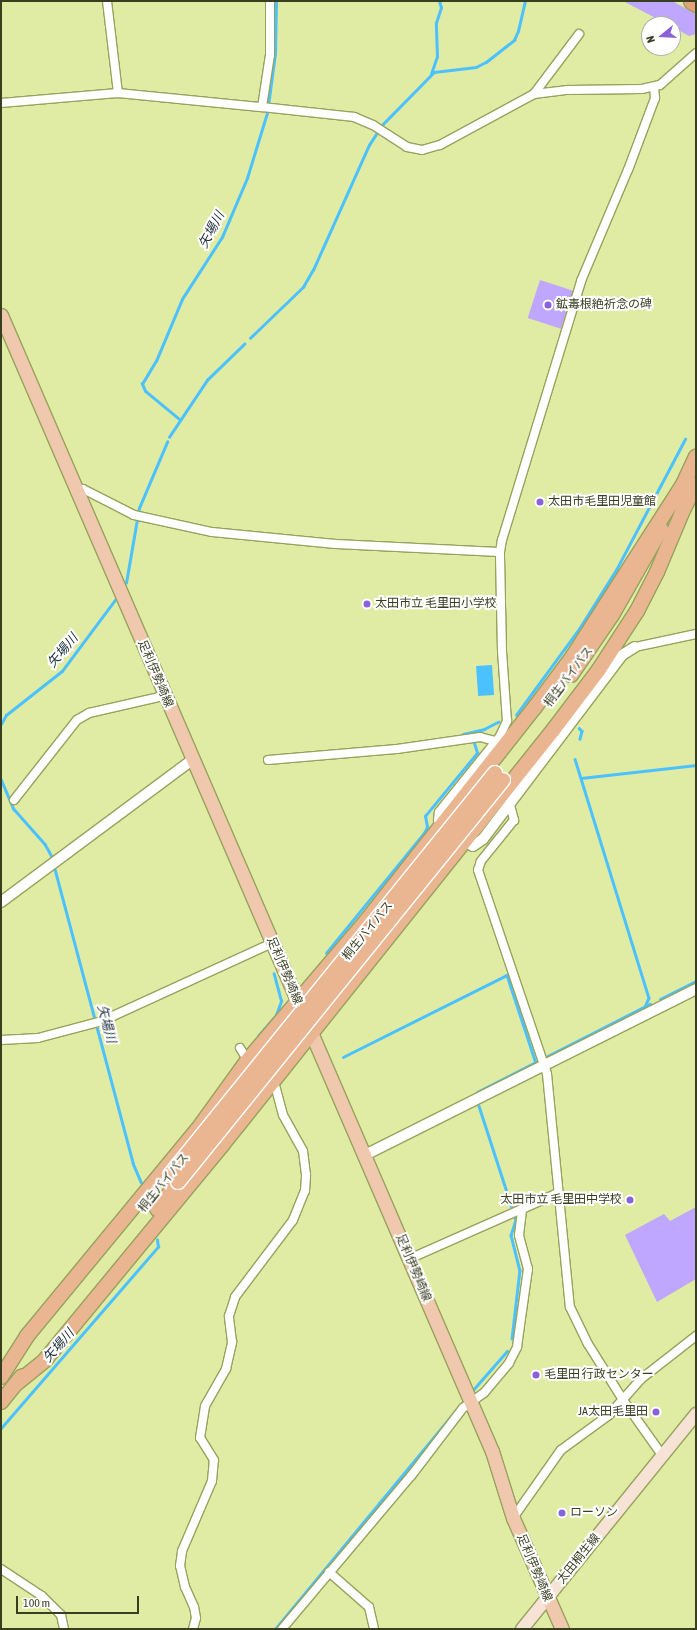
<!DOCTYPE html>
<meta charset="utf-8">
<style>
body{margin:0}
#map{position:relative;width:697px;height:1630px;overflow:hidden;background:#e0eca4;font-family:"Asap Condensed","Noto Sans JP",sans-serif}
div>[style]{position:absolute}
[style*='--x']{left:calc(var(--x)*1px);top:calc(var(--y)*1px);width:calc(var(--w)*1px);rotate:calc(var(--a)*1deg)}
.green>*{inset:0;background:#bfa6fe;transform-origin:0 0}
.water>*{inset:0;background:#4cc1ff;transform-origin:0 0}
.stream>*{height:2.5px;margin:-1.25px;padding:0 1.25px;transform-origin:1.25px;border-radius:1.25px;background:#4cc1ff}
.roads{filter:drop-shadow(1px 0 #97a25d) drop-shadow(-1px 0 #97a25d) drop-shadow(0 1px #97a25d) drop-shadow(0 -1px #97a25d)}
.minor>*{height:8px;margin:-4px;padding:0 4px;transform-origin:4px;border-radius:4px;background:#fff}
.tertiary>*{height:10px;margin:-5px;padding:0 5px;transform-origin:5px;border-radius:5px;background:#fff}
.secondary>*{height:12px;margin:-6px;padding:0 6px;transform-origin:6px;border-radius:6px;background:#f7e3d6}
.primary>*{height:13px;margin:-6.5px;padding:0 6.5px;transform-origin:6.5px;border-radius:6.5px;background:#efc8ad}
.trunk>*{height:14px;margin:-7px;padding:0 7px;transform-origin:7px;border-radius:7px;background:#eab692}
.motorway>*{height:15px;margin:-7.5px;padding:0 7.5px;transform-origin:7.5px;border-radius:7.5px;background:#e4a376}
.bridges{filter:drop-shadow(1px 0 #fff) drop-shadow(-1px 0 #fff) drop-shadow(0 1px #fff) drop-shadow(0 -1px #fff)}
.trunk-bridge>*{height:14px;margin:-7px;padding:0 7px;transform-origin:7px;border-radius:7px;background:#eab692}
.dots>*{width:11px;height:11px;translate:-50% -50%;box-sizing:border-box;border:2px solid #fff;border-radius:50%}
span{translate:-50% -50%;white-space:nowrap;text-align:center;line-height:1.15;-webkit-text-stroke:4px #fff;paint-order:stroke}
.poi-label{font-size:12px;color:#3a3e21}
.left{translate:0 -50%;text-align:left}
.right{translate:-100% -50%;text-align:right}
.street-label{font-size:12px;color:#3a3e21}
.water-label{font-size:13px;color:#182c38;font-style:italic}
.frame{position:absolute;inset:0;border:2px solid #3a3e21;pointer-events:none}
.north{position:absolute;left:641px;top:16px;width:40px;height:40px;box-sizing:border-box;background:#fff;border:1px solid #b0b2a6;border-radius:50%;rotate:252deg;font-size:11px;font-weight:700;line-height:16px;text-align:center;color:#3a3e21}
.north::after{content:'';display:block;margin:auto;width:14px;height:18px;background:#8a61db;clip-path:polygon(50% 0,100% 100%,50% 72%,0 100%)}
.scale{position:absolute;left:16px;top:1596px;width:123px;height:18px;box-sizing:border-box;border:2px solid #3a3e21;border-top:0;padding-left:5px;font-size:12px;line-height:14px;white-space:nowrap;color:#3a3e21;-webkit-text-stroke:3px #fff;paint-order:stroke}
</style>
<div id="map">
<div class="green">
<i style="clip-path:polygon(623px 1px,672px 1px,696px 14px,696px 34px,689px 36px,673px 27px,673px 24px,667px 24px)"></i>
<i style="left:540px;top:280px;width:35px;height:40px;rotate:18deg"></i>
<i style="clip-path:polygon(696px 1207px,696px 1279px,657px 1302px,625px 1235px,664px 1214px,670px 1221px)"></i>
</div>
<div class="water">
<i style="left:492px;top:665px;width:30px;height:16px;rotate:86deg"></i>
</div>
<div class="stream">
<i style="--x:431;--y:74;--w:18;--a:-71"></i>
<i style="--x:437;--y:57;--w:34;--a:-92"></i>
<i style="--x:436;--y:23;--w:16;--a:-72"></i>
<i style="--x:441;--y:8;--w:7;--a:-106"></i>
<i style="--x:250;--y:338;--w:74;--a:-43.9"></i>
<i style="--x:303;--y:287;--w:20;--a:-60"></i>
<i style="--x:313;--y:270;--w:137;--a:-65.9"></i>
<i style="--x:369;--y:145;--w:24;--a:-57"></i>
<i style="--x:382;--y:125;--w:74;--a:-45.5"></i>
<i style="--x:434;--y:72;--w:42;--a:-6.8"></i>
<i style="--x:476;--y:67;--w:11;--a:-27"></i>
<i style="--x:486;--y:62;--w:36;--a:-38"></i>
<i style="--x:514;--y:40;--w:10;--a:-66"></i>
<i style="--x:518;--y:31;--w:31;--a:-77"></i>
<i style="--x:180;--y:420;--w:45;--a:-140.4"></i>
<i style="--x:145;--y:391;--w:8;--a:-113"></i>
<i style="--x:142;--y:384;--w:27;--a:-59"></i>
<i style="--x:156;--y:361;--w:67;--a:-67.2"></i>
<i style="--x:182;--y:299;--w:74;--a:-57.2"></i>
<i style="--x:222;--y:237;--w:64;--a:-67"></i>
<i style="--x:247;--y:178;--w:68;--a:-72.9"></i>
<i style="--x:267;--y:113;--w:60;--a:-82.3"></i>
<i style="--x:275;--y:54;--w:53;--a:-88.9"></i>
<i style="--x:169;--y:437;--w:69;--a:-56.3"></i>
<i style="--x:207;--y:380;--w:52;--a:-44.2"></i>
<i style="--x:126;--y:583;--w:76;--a:-80.2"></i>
<i style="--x:139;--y:508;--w:72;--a:-67"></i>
<i style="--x:516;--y:715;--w:107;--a:-53.8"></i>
<i style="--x:579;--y:629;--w:70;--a:-57.9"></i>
<i style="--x:616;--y:570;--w:148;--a:-62.2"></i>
<i style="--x:1;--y:724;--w:10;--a:-61"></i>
<i style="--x:6;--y:715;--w:71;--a:-38.2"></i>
<i style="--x:62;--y:671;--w:89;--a:-53.3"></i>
<i style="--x:579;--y:728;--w:4;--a:45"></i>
<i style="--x:582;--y:731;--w:8;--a:104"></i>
<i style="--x:463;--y:734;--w:22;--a:-13"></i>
<i style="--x:484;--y:729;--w:16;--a:-27"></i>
<i style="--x:575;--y:759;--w:250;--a:72.8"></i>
<i style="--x:649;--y:998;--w:10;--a:114"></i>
<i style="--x:581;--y:778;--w:116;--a:-6.4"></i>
<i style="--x:1;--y:779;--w:33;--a:67"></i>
<i style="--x:14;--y:809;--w:47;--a:48.5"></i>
<i style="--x:45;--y:844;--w:13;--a:61"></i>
<i style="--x:55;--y:869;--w:304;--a:75.1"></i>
<i style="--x:133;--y:1163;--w:21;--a:67"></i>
<i style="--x:326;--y:953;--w:155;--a:-50.8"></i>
<i style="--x:424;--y:833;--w:7;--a:-63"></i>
<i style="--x:427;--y:827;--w:11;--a:-100"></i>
<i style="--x:425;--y:816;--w:82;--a:-50.5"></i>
<i style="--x:477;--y:753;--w:10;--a:-107"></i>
<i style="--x:660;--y:999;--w:40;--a:-26.6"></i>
<i style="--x:258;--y:1036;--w:28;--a:-49"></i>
<i style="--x:276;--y:1015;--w:15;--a:-70"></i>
<i style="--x:281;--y:1001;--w:28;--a:-105"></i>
<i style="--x:343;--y:1057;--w:183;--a:-26.6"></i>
<i style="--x:507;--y:975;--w:93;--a:71.8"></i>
<i style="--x:477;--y:1092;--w:194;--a:-27"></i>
<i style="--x:479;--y:1106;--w:120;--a:72"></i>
<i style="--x:516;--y:1220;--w:16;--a:108"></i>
<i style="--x:511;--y:1235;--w:36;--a:76"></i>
<i style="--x:520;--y:1270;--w:69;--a:96.6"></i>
<i style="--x:472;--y:1391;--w:53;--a:-48.8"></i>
<i style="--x:1;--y:1428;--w:240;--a:-49.1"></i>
<i style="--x:158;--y:1247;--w:7;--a:-98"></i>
<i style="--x:275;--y:1629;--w:295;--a:-50.4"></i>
</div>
<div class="roads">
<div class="minor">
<i style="--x:107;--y:1;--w:93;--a:83.2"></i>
<i style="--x:534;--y:94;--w:75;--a:-53.1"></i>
<i style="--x:1;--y:103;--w:117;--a:-4.9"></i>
<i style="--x:118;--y:93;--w:145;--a:5.6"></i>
<i style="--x:262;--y:107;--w:93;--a:6.2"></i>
<i style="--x:354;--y:117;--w:21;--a:23"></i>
<i style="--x:373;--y:125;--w:40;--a:32.9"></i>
<i style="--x:407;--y:147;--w:15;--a:11"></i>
<i style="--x:422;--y:150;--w:19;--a:-16"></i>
<i style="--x:440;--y:145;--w:107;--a:-28.5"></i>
<i style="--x:534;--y:94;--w:34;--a:-7"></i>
<i style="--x:568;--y:90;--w:74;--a:-0.8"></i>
<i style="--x:642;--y:89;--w:18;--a:-13"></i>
<i style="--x:660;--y:85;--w:48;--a:-41.6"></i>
<i style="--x:262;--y:107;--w:53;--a:-81.3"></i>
<i style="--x:270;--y:55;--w:54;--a:-90"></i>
<i style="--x:75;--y:491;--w:8;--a:-14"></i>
<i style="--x:83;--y:489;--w:57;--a:27"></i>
<i style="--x:134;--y:515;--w:80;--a:12.3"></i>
<i style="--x:212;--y:532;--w:124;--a:5.6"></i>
<i style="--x:335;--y:544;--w:165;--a:2.8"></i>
<i style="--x:635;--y:647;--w:62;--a:-12"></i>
<i style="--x:268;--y:760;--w:129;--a:-4.9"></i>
<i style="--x:397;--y:749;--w:84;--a:-8.2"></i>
<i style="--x:480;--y:737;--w:16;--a:15"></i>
<i style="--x:14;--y:800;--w:102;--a:-51.8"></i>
<i style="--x:77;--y:720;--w:14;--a:-30"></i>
<i style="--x:89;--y:713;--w:77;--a:-12.8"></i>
<i style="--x:510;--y:805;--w:16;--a:75"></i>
<i style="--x:514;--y:820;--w:53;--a:128.8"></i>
<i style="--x:481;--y:861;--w:9;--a:108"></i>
<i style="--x:478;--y:870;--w:215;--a:71.3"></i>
<i style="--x:547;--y:1074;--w:234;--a:84.4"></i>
<i style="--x:570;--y:1307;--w:41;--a:64.1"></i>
<i style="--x:588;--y:1344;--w:66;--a:58"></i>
<i style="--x:623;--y:1400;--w:67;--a:54.7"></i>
<i style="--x:443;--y:825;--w:7;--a:-135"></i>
<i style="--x:438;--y:820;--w:8;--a:-83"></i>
<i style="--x:439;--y:812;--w:97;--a:-51.2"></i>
<i style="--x:500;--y:736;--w:17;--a:-65"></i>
<i style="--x:507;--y:721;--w:70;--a:-94.1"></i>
<i style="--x:502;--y:651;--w:99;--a:-91.2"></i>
<i style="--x:500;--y:552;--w:12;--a:-81"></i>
<i style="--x:502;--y:540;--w:271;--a:-73"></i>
<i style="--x:581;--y:281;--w:121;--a:-67.1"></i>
<i style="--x:628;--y:170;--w:77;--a:-69.4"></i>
<i style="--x:655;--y:98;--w:11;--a:-95"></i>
<i style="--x:1;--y:1040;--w:37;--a:-3"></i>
<i style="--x:38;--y:1038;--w:66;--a:-14.9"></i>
<i style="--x:102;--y:1021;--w:187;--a:-24.6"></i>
<i style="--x:240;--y:1048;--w:19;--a:58"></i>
<i style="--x:409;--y:1259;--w:124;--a:-23.9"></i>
<i style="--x:513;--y:1518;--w:83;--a:-54.8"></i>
<i style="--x:561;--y:1450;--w:59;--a:-36.1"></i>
<i style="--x:609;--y:1415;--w:48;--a:-48.4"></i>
<i style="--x:641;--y:1379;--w:70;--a:-38"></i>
<i style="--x:1;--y:1569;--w:49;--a:33.4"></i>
<i style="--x:42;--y:1596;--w:27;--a:45"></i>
<i style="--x:61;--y:1615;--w:14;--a:78"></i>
<i style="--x:329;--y:1572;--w:53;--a:41.2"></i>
<i style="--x:369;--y:1607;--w:23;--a:77"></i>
<i style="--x:193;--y:1629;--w:11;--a:-75"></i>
<i style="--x:196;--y:1618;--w:11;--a:-100"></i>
<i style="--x:194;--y:1607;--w:22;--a:-114"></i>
<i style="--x:185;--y:1587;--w:22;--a:-103"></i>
<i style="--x:180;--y:1566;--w:15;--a:-82"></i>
<i style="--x:182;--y:1551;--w:76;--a:-66.8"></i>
<i style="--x:212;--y:1481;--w:21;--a:-85"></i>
<i style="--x:214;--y:1460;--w:26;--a:-122"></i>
<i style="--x:200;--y:1438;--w:32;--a:-81"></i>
<i style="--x:205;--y:1406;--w:43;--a:-60.4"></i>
<i style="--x:226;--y:1369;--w:28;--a:-77"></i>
<i style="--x:232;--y:1342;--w:26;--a:-97"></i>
<i style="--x:229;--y:1316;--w:20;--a:-72"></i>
<i style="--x:235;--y:1297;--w:96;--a:-53"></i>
<i style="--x:293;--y:1220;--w:31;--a:-68"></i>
<i style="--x:305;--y:1191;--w:16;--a:-86"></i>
<i style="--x:306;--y:1175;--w:24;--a:-97"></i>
<i style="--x:303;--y:1151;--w:41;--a:-119.1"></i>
<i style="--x:283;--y:1115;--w:27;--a:-105"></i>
<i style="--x:276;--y:1089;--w:11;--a:-128"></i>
<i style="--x:282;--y:1629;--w:200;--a:-49.9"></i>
<i style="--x:411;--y:1476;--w:86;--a:-52.6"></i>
<i style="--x:463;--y:1408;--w:26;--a:-36"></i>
<i style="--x:484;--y:1393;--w:39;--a:-50"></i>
<i style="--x:509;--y:1363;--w:18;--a:-63"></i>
<i style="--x:517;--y:1347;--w:79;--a:-82"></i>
<i style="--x:528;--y:1269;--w:35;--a:-105"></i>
<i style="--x:519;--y:1235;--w:26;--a:-83"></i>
<i style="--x:522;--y:1209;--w:39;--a:-24"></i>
</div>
<div class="tertiary">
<i style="--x:460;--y:838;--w:15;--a:32"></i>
<i style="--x:473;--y:846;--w:12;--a:-35"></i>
<i style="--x:483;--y:839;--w:231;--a:-52.9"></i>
<i style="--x:622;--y:655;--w:15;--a:-32"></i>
<i style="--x:1;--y:902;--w:238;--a:-36.6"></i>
<i style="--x:365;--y:1155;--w:370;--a:-26.6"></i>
</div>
<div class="secondary">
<i style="--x:522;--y:1629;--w:277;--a:-51"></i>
</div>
<div class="primary">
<i style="--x:1;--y:315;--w:1238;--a:66.63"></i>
<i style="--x:492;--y:1451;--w:70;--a:72.6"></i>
<i style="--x:513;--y:1518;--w:121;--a:66.2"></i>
</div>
<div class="trunk">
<i style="--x:680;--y:491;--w:38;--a:-65"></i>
<i style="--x:682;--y:512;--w:31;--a:-63"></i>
<i style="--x:571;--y:675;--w:73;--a:-55.7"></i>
<i style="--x:612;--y:615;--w:99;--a:-60.3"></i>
<i style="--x:157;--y:1209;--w:34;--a:-52"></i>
<i style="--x:1;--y:1377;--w:49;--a:-57.6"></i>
<i style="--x:27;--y:1336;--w:272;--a:-50.5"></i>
<i style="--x:200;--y:1126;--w:80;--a:-54.1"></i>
<i style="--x:247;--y:1061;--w:184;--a:-49.6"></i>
<i style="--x:366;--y:921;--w:273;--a:-51.7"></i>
<i style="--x:535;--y:707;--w:64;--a:-53.3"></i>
<i style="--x:573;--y:656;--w:206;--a:-57.3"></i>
<i style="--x:17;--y:1383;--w:36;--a:-39"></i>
<i style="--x:45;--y:1360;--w:280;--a:-50.5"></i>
<i style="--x:223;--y:1144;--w:531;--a:-51.42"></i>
<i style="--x:554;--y:729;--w:73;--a:-52.8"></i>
<i style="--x:598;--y:671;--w:72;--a:-57"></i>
<i style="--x:637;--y:611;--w:44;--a:-62.9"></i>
<i style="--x:657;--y:572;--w:75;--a:-67.2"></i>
<i style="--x:1;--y:1402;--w:33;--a:-51"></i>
</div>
<div class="motorway">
<i style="--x:691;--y:1;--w:6;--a:31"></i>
</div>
</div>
<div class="bridges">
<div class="trunk-bridge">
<i style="--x:170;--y:1175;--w:517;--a:-51.05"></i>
<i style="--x:178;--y:1182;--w:517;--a:-51.05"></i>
</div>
</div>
<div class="dots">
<i style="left:548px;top:305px;background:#8a61db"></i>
<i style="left:540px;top:502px;background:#8a61db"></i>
<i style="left:367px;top:604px;background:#8a61db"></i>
<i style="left:630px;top:1200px;background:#8a61db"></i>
<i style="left:536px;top:1375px;background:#8a61db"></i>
<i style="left:656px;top:1412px;background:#8a61db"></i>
<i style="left:562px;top:1513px;background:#8a61db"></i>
</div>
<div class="poi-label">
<span class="left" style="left:556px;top:305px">鉱毒根絶祈念の碑</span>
<span class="left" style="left:548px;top:502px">太田市毛里田児童館</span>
<span class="left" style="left:375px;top:604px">太田市立 毛里田小学校</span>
<span class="right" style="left:622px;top:1200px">太田市立 毛里田中学校</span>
<span class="left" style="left:544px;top:1375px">毛里田 行政センター</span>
<span class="right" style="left:648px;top:1412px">JA太田毛里田</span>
<span class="left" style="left:570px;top:1513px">ローソン</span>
</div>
<div class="street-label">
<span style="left:155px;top:674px;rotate:67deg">足利伊勢崎線</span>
<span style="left:569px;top:677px;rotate:-53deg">桐生バイパス</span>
<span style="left:368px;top:931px;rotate:-51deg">桐生バイパス</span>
<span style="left:284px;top:971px;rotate:67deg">足利伊勢崎線</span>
<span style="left:164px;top:1183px;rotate:-51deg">桐生バイパス</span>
<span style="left:413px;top:1268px;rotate:67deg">足利伊勢崎線</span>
<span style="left:579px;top:1559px;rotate:-51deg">太田桐生線</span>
<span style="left:534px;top:1568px;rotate:67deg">足利伊勢崎線</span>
</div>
<div class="water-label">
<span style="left:212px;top:230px;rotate:-62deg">矢場川</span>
<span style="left:63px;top:651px;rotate:-50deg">矢場川</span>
<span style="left:106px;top:1024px;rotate:75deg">矢場川</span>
<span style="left:59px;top:1346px;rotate:-49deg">矢場川</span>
</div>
<div class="frame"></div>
<div class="north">N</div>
<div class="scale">100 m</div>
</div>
